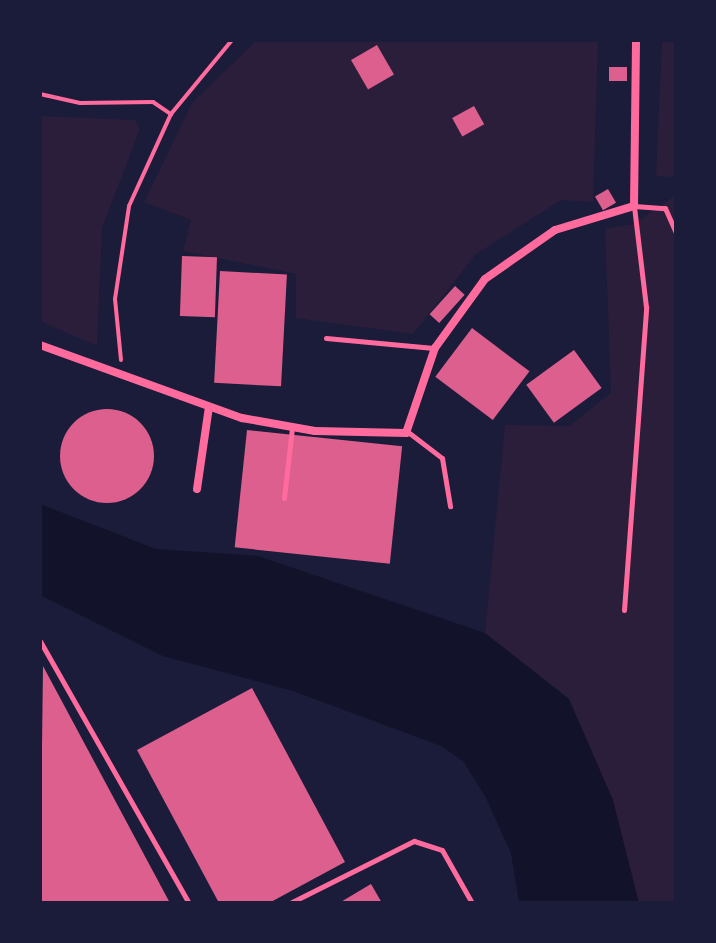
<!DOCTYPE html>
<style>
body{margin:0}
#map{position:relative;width:716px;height:943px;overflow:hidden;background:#1b1b3a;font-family:"Noto Sans",sans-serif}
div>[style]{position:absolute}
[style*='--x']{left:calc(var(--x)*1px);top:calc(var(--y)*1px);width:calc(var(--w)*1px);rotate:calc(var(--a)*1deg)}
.green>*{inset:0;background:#2a1e3b}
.water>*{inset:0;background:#12122b}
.building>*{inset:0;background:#dd5f8e;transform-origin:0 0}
.round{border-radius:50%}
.path>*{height:4px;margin:-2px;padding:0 2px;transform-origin:2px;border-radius:2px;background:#ff6b9d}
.service>*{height:5px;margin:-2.5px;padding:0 2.5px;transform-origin:2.5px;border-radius:2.5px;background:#ff6b9d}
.minor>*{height:8px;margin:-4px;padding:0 4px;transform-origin:4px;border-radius:4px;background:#ff6b9d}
span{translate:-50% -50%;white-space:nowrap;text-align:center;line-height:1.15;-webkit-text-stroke:8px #1b1b3a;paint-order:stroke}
.frame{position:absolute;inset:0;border:42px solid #1b1b3a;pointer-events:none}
</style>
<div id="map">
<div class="green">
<i style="clip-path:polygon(257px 40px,598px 40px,593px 202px,561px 200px,476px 254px,413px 334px,296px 318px,296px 274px,183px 251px,191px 220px,144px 202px,192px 103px)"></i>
<i style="clip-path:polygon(662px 40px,676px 40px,676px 177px,656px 176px)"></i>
<i style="clip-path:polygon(40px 116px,135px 120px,140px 129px,102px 228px,97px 346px,40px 321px)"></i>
<i style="clip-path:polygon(676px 195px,676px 903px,639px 903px,569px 699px,485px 633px,505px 425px,569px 426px,611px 393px,605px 229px,634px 224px)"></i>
</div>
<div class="water">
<i style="clip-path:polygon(40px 504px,156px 549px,258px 556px,485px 633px,569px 699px,613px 800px,639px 903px,519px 903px,511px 853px,485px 796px,463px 761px,441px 746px,293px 691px,163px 656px,40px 595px)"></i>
</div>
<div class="building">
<i style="left:377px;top:45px;width:34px;height:30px;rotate:60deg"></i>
<i style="left:627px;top:67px;width:14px;height:18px;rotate:90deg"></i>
<i style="left:474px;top:106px;width:21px;height:25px;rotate:61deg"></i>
<i style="left:608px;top:189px;width:16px;height:15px;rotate:60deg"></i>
<i style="left:182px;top:256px;width:35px;height:60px;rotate:2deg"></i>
<i style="left:220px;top:271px;width:67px;height:112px;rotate:3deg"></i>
<i style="left:455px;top:286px;width:13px;height:38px;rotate:42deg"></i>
<i style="left:472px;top:328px;width:72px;height:61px;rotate:37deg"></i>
<i style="left:574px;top:350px;width:47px;height:59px;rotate:54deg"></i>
<i class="round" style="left:60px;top:409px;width:94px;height:94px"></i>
<i style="left:247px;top:430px;width:156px;height:118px;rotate:6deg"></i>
<i style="clip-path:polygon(43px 666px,170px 903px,40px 903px)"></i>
<i style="clip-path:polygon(252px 688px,345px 862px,269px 903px,219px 903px,137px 750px)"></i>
<i style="clip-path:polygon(371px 884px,382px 903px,339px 903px)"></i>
</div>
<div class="path">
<i style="--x:40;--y:94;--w:41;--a:12.7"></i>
<i style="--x:80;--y:103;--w:73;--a:-0.8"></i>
<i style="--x:153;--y:102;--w:22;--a:34"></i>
<i style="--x:121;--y:360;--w:61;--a:-95.6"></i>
<i style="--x:115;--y:299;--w:94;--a:-81.4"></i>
<i style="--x:129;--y:206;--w:101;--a:-65.5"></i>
<i style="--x:171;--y:114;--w:96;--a:-50.5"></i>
</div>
<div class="service">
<i style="--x:326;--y:338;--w:108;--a:5.3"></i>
<i style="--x:408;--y:432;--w:43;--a:37.4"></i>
<i style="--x:442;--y:458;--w:49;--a:80.5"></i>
<i style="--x:284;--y:498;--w:70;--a:-83.5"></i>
<i style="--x:624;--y:610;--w:304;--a:-85.8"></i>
<i style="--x:646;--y:307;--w:102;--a:-96.8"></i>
<i style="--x:634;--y:206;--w:31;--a:4"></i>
<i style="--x:665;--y:208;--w:27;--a:66"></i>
<i style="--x:40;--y:641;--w:301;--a:60.4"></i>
<i style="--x:290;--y:903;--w:139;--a:-26.6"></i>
<i style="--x:414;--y:841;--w:29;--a:18"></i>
<i style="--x:442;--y:850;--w:61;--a:60.5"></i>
</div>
<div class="minor">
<i style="--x:40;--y:345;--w:215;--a:19.9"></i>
<i style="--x:242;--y:418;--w:74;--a:10.1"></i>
<i style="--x:315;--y:431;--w:91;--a:1.3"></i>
<i style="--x:406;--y:433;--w:90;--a:-71.2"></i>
<i style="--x:435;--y:348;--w:85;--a:-54.1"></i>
<i style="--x:485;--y:279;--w:85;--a:-35"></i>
<i style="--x:555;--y:230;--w:83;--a:-16.9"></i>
<i style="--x:634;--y:206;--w:166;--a:-89.3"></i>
<i style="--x:197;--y:489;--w:83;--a:-81.7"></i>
</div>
<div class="frame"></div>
</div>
